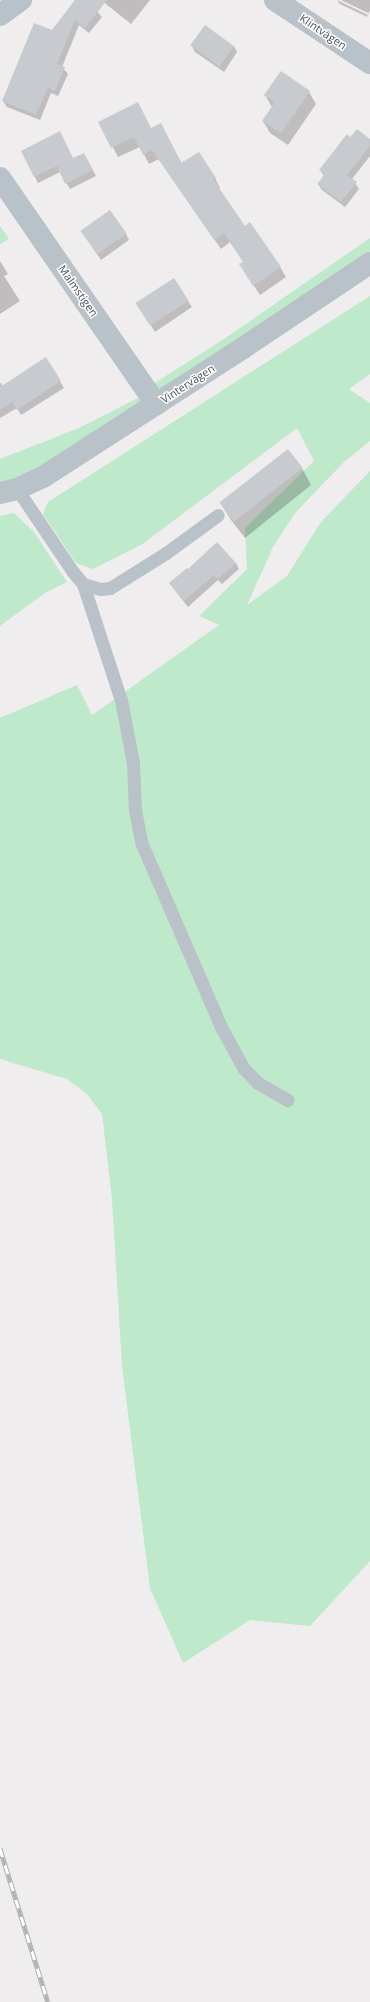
<!DOCTYPE html>
<meta charset="utf-8">
<style>
body{margin:0}
#map{position:relative;width:370px;height:2002px;overflow:hidden;background:#efeded;font-family:"Open Sans",sans-serif}
div>[style]{position:absolute}
[style*='--x']{left:calc(var(--x)*1px);top:calc(var(--y)*1px);width:calc(var(--w)*1px);rotate:calc(var(--a)*1deg)}
.green>*{inset:0;background:#bee9cb}
.shadow>*{inset:0;background:#0003}
.building>*{inset:0;background:#c7cacf;transform-origin:0 0}
.lane>*{height:13px;margin:-6.5px;padding:0 6.5px;transform-origin:6.5px;border-radius:6.5px;background:#b9c2c8}
.street>*{height:22px;margin:-11px;padding:0 11px;transform-origin:11px;border-radius:11px;background:#b9c2c8}
.rail>*{height:4.5px;margin-top:-2.25px;transform-origin:0;background:repeating-linear-gradient(90deg,#fff 0 9px,#afb3b6 0 18px);box-sizing:border-box;border-block:1px solid #afb3b6}
span{translate:-50% -50%;white-space:nowrap;text-align:center;line-height:1.15;-webkit-text-stroke:3px #fff;paint-order:stroke}
.street-label{font-size:11px;color:#475158}
</style>
<div id="map">
<div class="green">
<i style="clip-path:polygon(0 226px,9px 239px,0 244px)"></i>
<i style="clip-path:polygon(370px 238px,370px 251px,284px 308px,158px 395px,150px 386px,227px 337px)"></i>
<i style="clip-path:polygon(370px 296px,370px 374px,349px 389px,370px 403px,370px 441px,344px 462px,295px 513px,273px 547px,247px 605px,287px 576px,321px 522px,370px 471px,370px 1561px,310px 1626px,250px 1620px,183px 1663px,150px 1588px,122px 1366px,112px 1199px,102px 1114px,86px 1093px,67px 1079px,0 1059px,0 718px,77px 685px,92px 715px,219px 625px,199px 616px,247px 569px,245px 528px,314px 461px,297px 428px,141px 545px,93px 569px,76px 563px,43px 514px,48px 502px)"></i>
<i style="clip-path:polygon(138px 398px,145px 405px,39px 469px,0 484px,0 459px,79px 428px)"></i>
<i style="clip-path:polygon(14px 513px,34px 532px,67px 582px,45px 593px,0 626px,0 516px)"></i>
</div>
<div class="shadow">
<i style="clip-path:polygon(76px 0,87px 0,102px 17px,89px 33px,79px 25px,62px 67px,68px 74px,58px 96px,51px 93px,40px 120px,7px 107px,3px 101px,52px 31px)"></i>
<i style="clip-path:polygon(103px 0,150px 0,131px 24px,106px 4px)"></i>
<i style="clip-path:polygon(337px 0,368px 15px,368px 13px,341px 0,370px 0,370px 10px,367px 17px,340px 4px)"></i>
<i style="clip-path:polygon(192px 46px,234px 46px,237px 52px,224px 72px,195px 52px)"></i>
<i style="clip-path:polygon(309px 92px,316px 104px,288px 145px,270px 133px,263px 121px,272px 107px,265px 95px)"></i>
<i style="clip-path:polygon(100px 122px,151px 129px,161px 124px,182px 164px,215px 178px,220px 188px,219px 189px,245px 227px,280px 267px,286px 277px,260px 295px,246px 274px,244px 262px,230px 242px,221px 249px,159px 159px,149px 164px,140px 147px,118px 157px)"></i>
<i style="clip-path:polygon(351px 139px,370px 140px,370px 156px,352px 179px,359px 189px,345px 207px,322px 190px,318px 184px,324px 176px,320px 170px)"></i>
<i style="clip-path:polygon(22px 151px,87px 160px,96px 176px,70px 189px,60px 172px,38px 183px)"></i>
<i style="clip-path:polygon(126px 234px,129px 240px,101px 260px,85px 236px)"></i>
<i style="clip-path:polygon(0 261px,8px 274px,4px 276px,20px 301px,0 314px)"></i>
<i style="clip-path:polygon(188px 301px,192px 307px,155px 332px,141px 310px)"></i>
<i style="clip-path:polygon(46px 359px,64px 388px,21px 415px,17px 408px,0 418px,0 382px,3px 387px)"></i>
<i style="clip-path:polygon(302px 468px,311px 485px,245px 538px,231px 520px,221px 504px)"></i>
<i style="clip-path:polygon(236px 563px,239px 569px,222px 584px,218px 580px,188px 607px,170px 584px)"></i>
</div>
<div class="building">
<i style="clip-path:polygon(75px 0,107px 0,85px 28px,75px 20px,57px 64px,65px 67px,55px 91px,48px 88px,36px 115px,2px 101px,34px 23px,52px 30px)"></i>
<i style="left:205px;top:25px;width:36px;height:25px;rotate:36deg"></i>
<i style="clip-path:polygon(281px 71px,310px 91px,281px 133px,262px 121px,275px 102px,264px 95px)"></i>
<i style="clip-path:polygon(138px 102px,151px 128px,161px 123px,181px 163px,199px 152px,216px 178px,213px 179px,245px 226px,250px 222px,281px 267px,253px 286px,239px 264px,243px 262px,224px 233px,214px 240px,152px 150px,143px 155px,134px 137px,111px 148px,98px 122px)"></i>
<i style="clip-path:polygon(357px 129px,370px 139px,370px 146px,347px 175px,357px 182px,341px 202px,317px 184px,325px 174px,319px 170px,347px 134px,350px 137px)"></i>
<i style="clip-path:polygon(60px 131px,73px 158px,84px 153px,93px 170px,65px 184px,57px 166px,34px 177px,21px 151px)"></i>
<i style="left:110px;top:210px;width:29px;height:36px;rotate:55deg"></i>
<i style="left:174px;top:278px;width:27px;height:46px;rotate:57deg"></i>
<i style="clip-path:polygon(46px 357px,61px 381px,17px 410px,12px 402px,0 410px,0 387px)"></i>
<i style="left:288px;top:449px;width:24px;height:87px;rotate:52deg"></i>
<i style="clip-path:polygon(217px 542px,236px 563px,218px 579px,214px 575px,184px 601px,169px 583px,187px 568px,188px 569px)"></i>
</div>
<div class="lane">
<i style="--x:17;--y:489;--w:100;--a:56"></i>
<i style="--x:73;--y:572;--w:16;--a:50"></i>
<i style="--x:83;--y:584;--w:122;--a:71.9"></i>
<i style="--x:121;--y:700;--w:64;--a:79.2"></i>
<i style="--x:133;--y:763;--w:47;--a:87.6"></i>
<i style="--x:135;--y:810;--w:33;--a:79"></i>
<i style="--x:141;--y:842;--w:202;--a:66.6"></i>
<i style="--x:221;--y:1027;--w:48;--a:61.3"></i>
<i style="--x:244;--y:1069;--w:20;--a:45"></i>
<i style="--x:258;--y:1083;--w:34;--a:30"></i>
<i style="--x:83;--y:584;--w:18;--a:16"></i>
<i style="--x:100;--y:589;--w:10;--a:-6"></i>
<i style="--x:110;--y:588;--w:66;--a:-32"></i>
<i style="--x:166;--y:553;--w:64;--a:-36.2"></i>
</div>
<div class="street">
<i style="--x:275;--y:0;--w:114;--a:33.6"></i>
<i style="--x:0;--y:15;--w:26;--a:-36"></i>
<i style="--x:0;--y:178;--w:275;--a:55.4"></i>
<i style="--x:0;--y:493;--w:17;--a:-13"></i>
<i style="--x:17;--y:489;--w:29;--a:-25"></i>
<i style="--x:43;--y:477;--w:238;--a:-32.8"></i>
<i style="--x:243;--y:348;--w:153;--a:-33.8"></i>
</div>
<div class="rail">
<i style="--x:0;--y:1848;--w:161;--a:72.7"></i>
</div>
<div class="street-label">
<span style="left:323px;top:32px;rotate:34deg">Klintvägen</span>
<span style="left:78px;top:291px;rotate:55deg">Malmstigen</span>
<span style="left:188px;top:384px;rotate:-33deg">Vintervägen</span>
</div>
</div>
